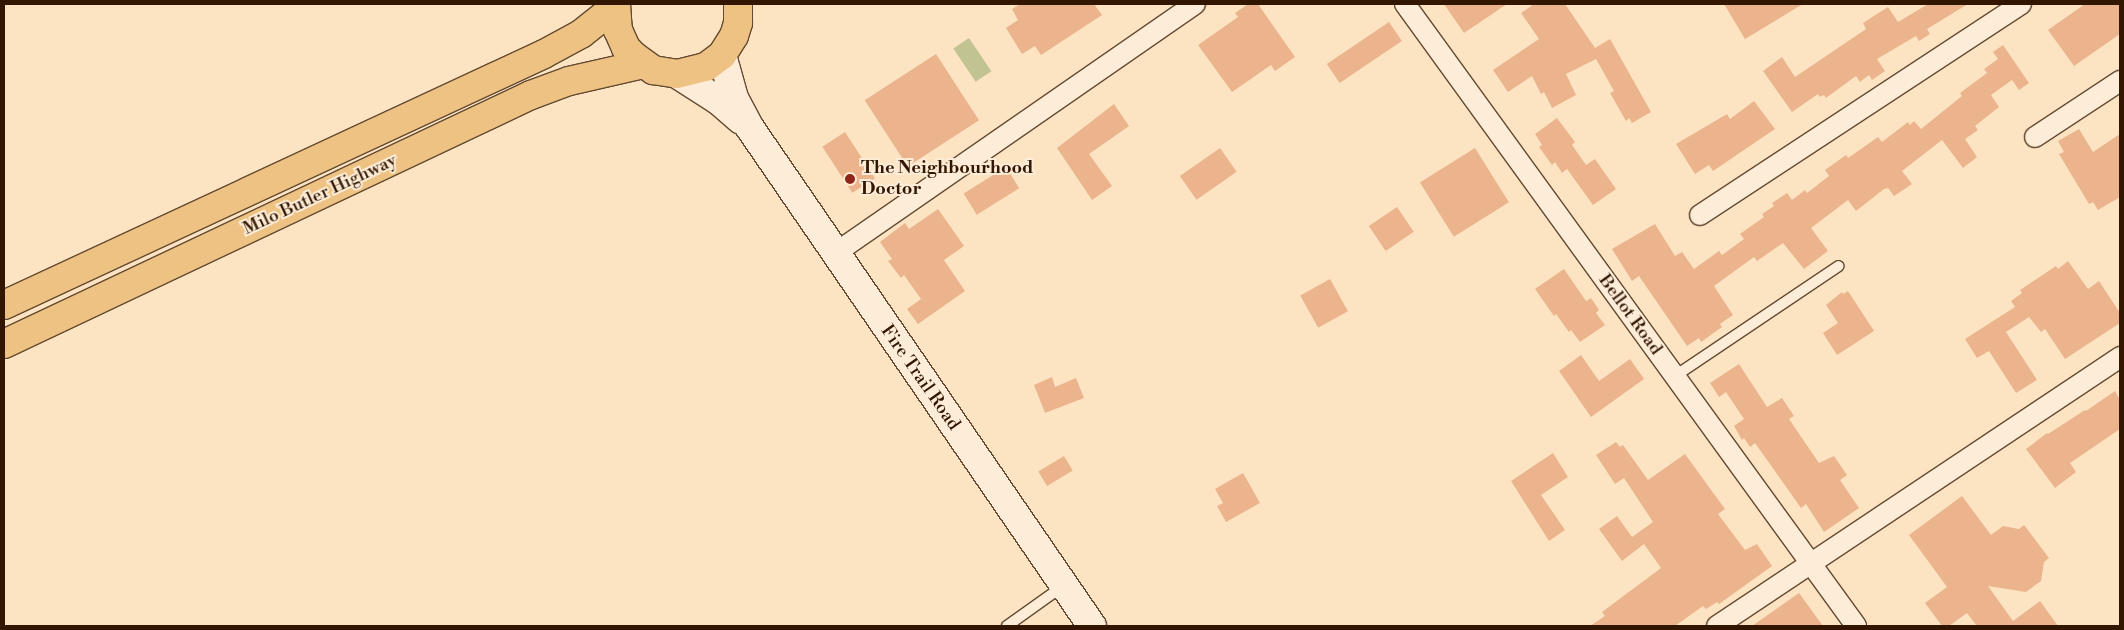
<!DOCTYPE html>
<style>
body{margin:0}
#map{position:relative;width:2124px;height:630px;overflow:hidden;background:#fce4c3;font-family:"Libre Bodoni",serif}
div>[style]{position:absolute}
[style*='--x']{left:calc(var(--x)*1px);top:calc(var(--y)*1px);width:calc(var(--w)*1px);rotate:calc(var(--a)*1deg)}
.green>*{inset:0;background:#c1c492;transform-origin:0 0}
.building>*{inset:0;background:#ebb48d;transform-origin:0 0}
.roads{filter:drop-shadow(1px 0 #644a31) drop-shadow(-1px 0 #644a31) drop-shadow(0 1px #644a31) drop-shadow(0 -1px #644a31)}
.service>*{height:10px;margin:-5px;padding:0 5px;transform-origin:5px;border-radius:5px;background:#fdedd8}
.minor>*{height:20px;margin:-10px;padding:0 10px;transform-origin:10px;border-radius:10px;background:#fdedd8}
.secondary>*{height:28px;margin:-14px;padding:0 14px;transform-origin:14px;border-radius:14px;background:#fdedd8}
.primary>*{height:28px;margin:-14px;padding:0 14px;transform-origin:14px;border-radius:14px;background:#eec282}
.dots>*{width:14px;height:14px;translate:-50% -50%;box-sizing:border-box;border:2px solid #fdedd8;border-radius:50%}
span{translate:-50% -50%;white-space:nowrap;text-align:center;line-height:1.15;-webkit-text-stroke:4px #fdedd8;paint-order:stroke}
.poi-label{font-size:18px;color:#321600;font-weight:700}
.left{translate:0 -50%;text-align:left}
.street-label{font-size:18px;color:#321600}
.frame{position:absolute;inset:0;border:5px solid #321600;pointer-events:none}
</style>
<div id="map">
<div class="green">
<i style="left:969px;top:38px;width:40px;height:19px;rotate:56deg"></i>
</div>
<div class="building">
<i style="clip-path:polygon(1020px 4px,1094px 4px,1102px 15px,1041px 55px,1035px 46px,1022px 54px,1006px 28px,1018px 20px,1012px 9px)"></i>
<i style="clip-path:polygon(1248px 4px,1258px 4px,1295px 57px,1275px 71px,1271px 65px,1232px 92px,1198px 45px,1238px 17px,1235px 13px)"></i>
<i style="clip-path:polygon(1444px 4px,1507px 4px,1464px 33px)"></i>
<i style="clip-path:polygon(1534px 4px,1565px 4px,1595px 48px,1610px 39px,1651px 112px,1632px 123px,1629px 118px,1626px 121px,1610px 93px,1614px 91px,1596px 59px,1566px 74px,1576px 95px,1552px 108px,1544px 92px,1541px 94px,1532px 76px,1508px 92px,1493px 70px,1539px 39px,1521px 13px)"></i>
<i style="clip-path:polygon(1724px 4px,1803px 4px,1745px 39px)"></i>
<i style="clip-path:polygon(1928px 4px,1968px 4px,1927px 29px,1930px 34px,1919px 41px,1916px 36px,1877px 59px,1885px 71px,1872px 80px,1869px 75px,1860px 82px,1856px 76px,1826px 98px,1824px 95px,1820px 97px,1818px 94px,1792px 112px,1763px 71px,1782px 57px,1795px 77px,1866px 29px,1863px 23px,1888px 7px,1898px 22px)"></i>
<i style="clip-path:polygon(2085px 4px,2120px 4px,2120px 34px,2074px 66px,2048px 30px)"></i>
<i style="left:1389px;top:22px;width:23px;height:75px;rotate:56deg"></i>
<i style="clip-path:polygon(2003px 45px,2029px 83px,2019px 90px,2012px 80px,1991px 95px,1999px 107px,1975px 126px,1978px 130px,1965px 139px,1977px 157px,1963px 168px,1942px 140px,1902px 171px,1912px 184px,1894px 196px,1888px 188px,1884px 189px,1856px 211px,1848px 200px,1811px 228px,1828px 251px,1804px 269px,1783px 243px,1757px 261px,1754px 257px,1714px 286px,1733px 315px,1720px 324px,1722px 327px,1701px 342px,1699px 338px,1687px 346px,1639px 276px,1632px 281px,1612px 249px,1655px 224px,1675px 256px,1682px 252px,1694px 269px,1719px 251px,1722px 255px,1744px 239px,1740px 234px,1764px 217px,1762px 214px,1774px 206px,1772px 203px,1787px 193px,1792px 200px,1805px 190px,1807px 193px,1829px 176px,1825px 170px,1846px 155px,1848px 158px,1878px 137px,1882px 142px,1908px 122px,1910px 125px,1914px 121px,1921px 129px,1962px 96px,1960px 93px,1987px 73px,1984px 69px,1998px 59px,1993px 52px)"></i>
<i style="left:936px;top:54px;width:79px;height:85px;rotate:57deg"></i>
<i style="clip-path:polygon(1754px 101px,1775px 129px,1713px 171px,1709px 165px,1695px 174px,1676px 144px,1727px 114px,1730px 119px)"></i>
<i style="clip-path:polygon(1114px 104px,1129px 126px,1089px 154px,1112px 186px,1092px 200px,1057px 148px)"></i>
<i style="clip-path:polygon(1557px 118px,1575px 142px,1572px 145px,1586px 165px,1595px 159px,1616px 189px,1593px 205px,1567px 169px,1562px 173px,1555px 162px,1552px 165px,1539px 147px,1542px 145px,1535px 134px)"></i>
<i style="clip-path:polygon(2079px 129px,2093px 152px,2120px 134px,2120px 197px,2098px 210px,2093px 202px,2089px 204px,2059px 154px,2064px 152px,2058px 141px)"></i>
<i style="left:845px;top:132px;width:55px;height:27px;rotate:57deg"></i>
<i style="left:1220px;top:148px;width:29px;height:49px;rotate:55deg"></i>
<i style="left:1475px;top:148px;width:64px;height:65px;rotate:58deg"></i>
<i style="left:1006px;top:167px;width:25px;height:50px;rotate:58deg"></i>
<i style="left:1397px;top:207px;width:30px;height:34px;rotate:56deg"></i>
<i style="clip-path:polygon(938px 209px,964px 246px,944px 260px,965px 291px,918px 324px,907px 309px,921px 299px,904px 275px,901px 278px,888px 261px,892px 259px,880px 242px,905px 223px,909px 229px)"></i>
<i style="clip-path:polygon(2068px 261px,2088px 289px,2099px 281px,2120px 313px,2120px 323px,2065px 359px,2045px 329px,2041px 332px,2029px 317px,2006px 332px,2037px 380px,2016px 393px,1989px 351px,1977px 358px,1965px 339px,2015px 307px,2011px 301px,2022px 293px,2020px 290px,2056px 266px,2058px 269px)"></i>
<i style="clip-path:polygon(1564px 269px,1586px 301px,1591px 298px,1599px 310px,1596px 313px,1605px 325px,1580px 342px,1571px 330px,1569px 332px,1556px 314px,1554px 316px,1535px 289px)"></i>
<i style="left:1330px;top:279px;width:37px;height:34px;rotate:61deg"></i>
<i style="clip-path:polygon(1848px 291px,1874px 331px,1837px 355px,1823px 333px,1838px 323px,1826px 305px,1842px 292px,1843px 294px)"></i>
<i style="clip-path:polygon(1581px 355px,1599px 381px,1630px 359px,1644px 379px,1591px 417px,1559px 371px)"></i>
<i style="clip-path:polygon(1739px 364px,1767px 407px,1782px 398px,1794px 416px,1789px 419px,1819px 463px,1834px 456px,1847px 475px,1840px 480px,1859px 508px,1824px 532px,1806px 504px,1801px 508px,1755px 443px,1750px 447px,1744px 438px,1742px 440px,1734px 426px,1744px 419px,1726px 392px,1719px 397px,1710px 383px)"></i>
<i style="clip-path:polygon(1052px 377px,1055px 387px,1076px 378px,1084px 398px,1045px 413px,1034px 385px)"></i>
<i style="clip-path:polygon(2115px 391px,2120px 400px,2120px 429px,2070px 463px,2076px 472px,2055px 488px,2026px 449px,2047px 433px,2048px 434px,2085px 410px,2086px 411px)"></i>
<i style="clip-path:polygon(1616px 442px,1620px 447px,1623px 445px,1648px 480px,1685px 454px,1725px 509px,1718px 514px,1745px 550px,1757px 544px,1772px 566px,1719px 604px,1717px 602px,1706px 609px,1703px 606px,1675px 626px,1590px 626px,1605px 616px,1602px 612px,1661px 568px,1644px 544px,1622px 561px,1599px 529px,1617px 516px,1632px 537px,1653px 522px,1624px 478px,1615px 484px,1596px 455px)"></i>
<i style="clip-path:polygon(1553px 453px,1568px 477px,1541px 495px,1565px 530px,1549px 541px,1511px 481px)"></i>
<i style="left:1064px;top:456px;width:17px;height:30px;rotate:59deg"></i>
<i style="clip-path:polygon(1243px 473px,1260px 503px,1226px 522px,1217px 506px,1223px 503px,1215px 489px)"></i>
<i style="clip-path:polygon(1962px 496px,1991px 535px,2003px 526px,2019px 529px,2024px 525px,2049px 558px,2044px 562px,2041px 581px,2026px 592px,1988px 586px,2013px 621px,2040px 601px,2058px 626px,1977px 626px,1967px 613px,1949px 626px,1942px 626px,1925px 603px,1947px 587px,1909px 535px)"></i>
<i style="clip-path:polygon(1799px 593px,1823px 626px,1752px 626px)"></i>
</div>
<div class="roads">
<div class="service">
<i style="--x:1675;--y:376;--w:197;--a:-33.9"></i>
<i style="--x:1007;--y:626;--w:69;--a:-35.5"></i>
</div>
<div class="minor">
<i style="--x:1405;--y:4;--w:768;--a:54.05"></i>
<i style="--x:2035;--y:137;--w:102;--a:-33.4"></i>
<i style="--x:1700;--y:215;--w:384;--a:-33.3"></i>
<i style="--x:834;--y:254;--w:439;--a:-34.7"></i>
<i style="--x:1717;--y:626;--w:485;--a:-33.7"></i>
</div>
<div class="secondary">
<i style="--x:722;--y:55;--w:45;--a:74.4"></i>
<i style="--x:734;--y:98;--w:34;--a:62"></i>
<i style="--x:750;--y:128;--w:604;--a:55.52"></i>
<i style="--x:677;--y:74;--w:50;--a:32.7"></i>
<i style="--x:719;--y:101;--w:29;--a:41"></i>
</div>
<div class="primary">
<i style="--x:616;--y:4;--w:26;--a:86"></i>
<i style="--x:618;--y:30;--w:20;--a:66"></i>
<i style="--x:626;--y:48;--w:11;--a:45"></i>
<i style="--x:634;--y:56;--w:24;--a:36"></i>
<i style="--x:653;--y:70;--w:24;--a:9"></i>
<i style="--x:677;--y:74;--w:30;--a:-14"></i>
<i style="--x:706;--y:67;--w:20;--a:-37"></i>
<i style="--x:722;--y:55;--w:22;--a:-58"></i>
<i style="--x:734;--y:36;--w:14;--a:-73"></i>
<i style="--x:738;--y:23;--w:19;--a:-90"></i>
<i style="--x:4;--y:305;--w:595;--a:-24.93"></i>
<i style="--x:544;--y:54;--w:42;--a:-28.4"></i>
<i style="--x:581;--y:34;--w:43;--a:-38.5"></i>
<i style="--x:4;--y:344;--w:583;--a:-25.29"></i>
<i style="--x:531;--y:95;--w:40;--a:-20.2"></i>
<i style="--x:569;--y:81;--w:76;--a:-12.9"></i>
</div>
</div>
<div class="dots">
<i style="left:850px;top:179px;background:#8f2418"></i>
</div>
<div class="poi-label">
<span class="left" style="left:861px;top:179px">The Neighbourhood<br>Doctor</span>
</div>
<div class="street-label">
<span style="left:320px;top:195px;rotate:-25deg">Milo Butler Highway</span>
<span style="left:1630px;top:315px;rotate:54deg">Bellot Road</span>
<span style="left:920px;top:378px;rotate:55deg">Fire Trail Road</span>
</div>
<div class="frame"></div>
</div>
